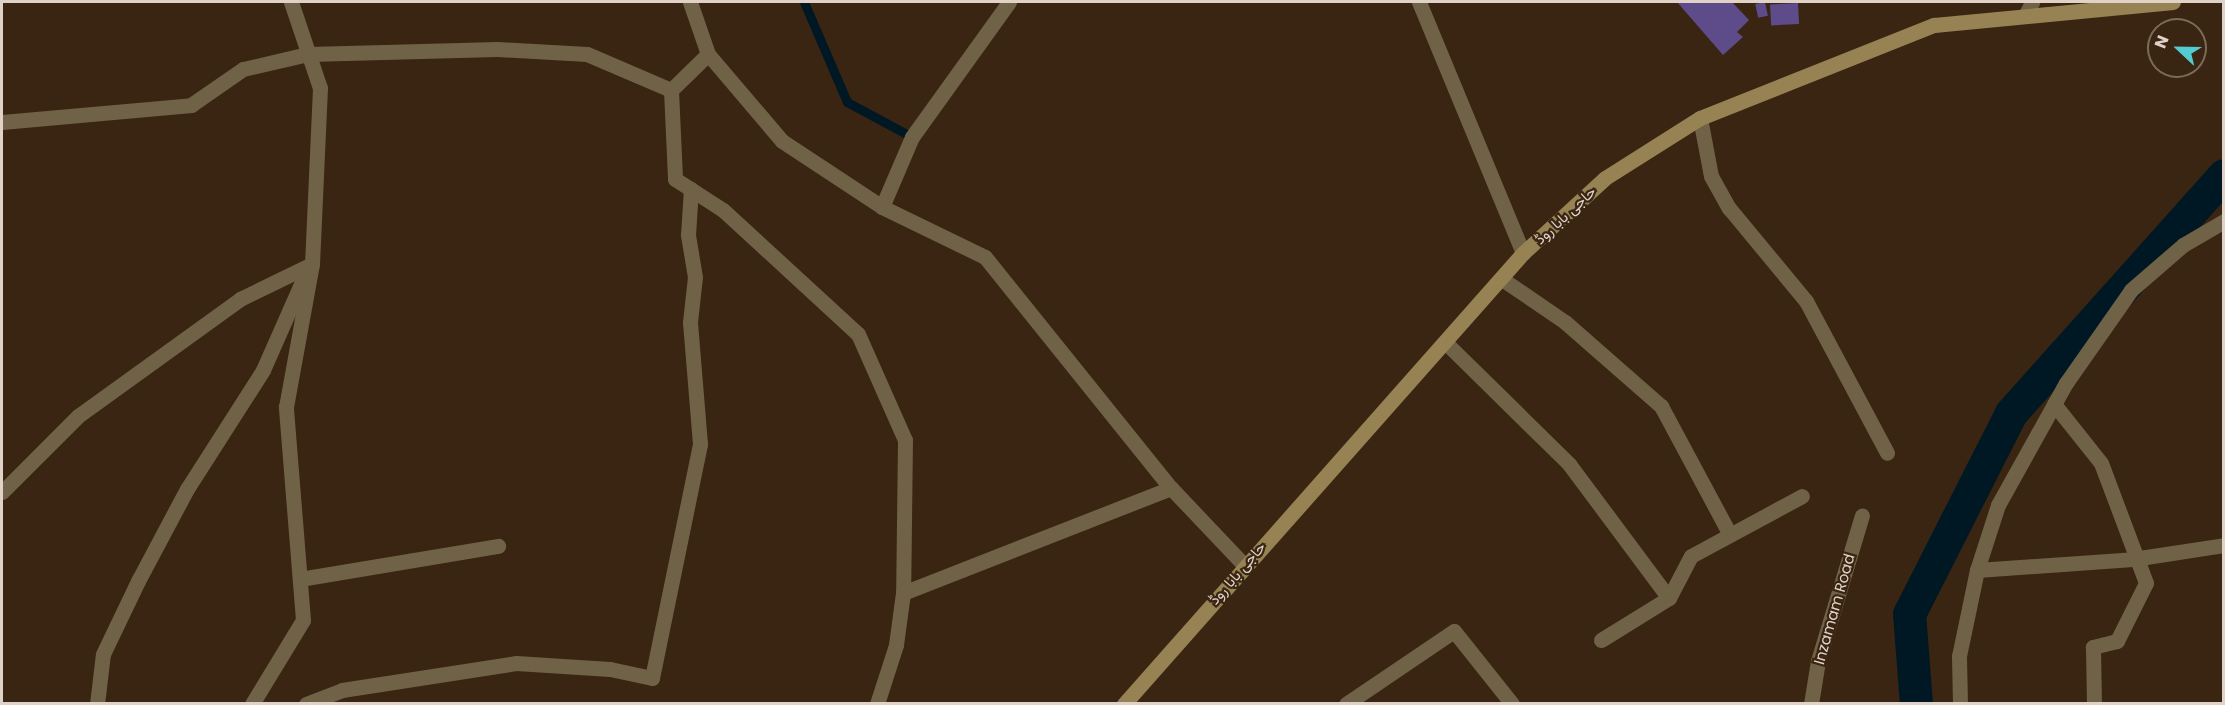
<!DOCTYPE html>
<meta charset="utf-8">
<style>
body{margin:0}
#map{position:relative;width:2225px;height:705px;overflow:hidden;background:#392512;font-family:Poppins,Vazirmatn,sans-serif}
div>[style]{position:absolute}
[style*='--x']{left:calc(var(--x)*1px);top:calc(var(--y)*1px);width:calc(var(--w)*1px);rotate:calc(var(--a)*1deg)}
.stream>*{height:9px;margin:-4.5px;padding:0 4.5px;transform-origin:4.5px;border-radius:4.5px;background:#001724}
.canal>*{height:33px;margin:-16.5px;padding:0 16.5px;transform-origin:16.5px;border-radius:16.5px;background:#001724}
.building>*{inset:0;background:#5e4b8a;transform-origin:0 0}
.minor>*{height:15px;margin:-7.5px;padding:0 7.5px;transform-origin:7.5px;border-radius:7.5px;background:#6f6246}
.tertiary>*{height:15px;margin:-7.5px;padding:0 7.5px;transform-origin:7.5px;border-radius:7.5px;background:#6f6246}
.secondary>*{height:15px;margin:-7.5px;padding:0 7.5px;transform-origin:7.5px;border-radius:7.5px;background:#968253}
span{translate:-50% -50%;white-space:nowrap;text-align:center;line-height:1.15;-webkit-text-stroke:4.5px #392512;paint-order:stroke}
.street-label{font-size:15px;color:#e0d2c7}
.frame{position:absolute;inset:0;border:3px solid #e0d2c7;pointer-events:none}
.north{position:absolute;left:2147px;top:18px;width:60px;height:60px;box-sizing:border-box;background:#392512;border:2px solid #7c6a5a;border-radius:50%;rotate:292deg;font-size:16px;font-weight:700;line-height:24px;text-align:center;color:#e0d2c7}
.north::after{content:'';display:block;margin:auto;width:21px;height:27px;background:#52ccd0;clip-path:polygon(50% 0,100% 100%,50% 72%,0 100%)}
</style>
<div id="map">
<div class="stream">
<i style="--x:804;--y:2;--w:109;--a:66.7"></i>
<i style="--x:847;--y:102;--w:74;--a:28.3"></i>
</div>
<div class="canal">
<i style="--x:1916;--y:704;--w:90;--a:-94.4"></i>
<i style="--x:1909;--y:614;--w:225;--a:-63.1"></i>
<i style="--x:2011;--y:413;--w:319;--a:-48.2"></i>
</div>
<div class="building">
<i style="clip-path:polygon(1677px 2px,1732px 2px,1749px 20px,1737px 32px,1743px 37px,1723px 55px)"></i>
<i style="left:1765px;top:2px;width:14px;height:10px;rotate:78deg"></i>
<i style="left:1798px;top:3px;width:21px;height:28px;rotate:87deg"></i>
</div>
<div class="minor">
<i style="--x:2025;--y:16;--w:16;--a:-63"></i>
<i style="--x:708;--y:54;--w:52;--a:135.8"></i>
<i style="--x:671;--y:90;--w:89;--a:87.4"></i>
<i style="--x:675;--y:179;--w:57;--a:32.9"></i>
<i style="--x:723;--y:210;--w:183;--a:42.6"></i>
<i style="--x:858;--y:334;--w:116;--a:66.1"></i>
<i style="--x:905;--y:440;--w:153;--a:90.7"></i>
<i style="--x:903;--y:593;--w:52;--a:97.7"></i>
<i style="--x:896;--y:645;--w:62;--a:107.9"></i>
<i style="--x:1700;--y:118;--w:59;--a:79.3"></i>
<i style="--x:1711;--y:176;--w:37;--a:61"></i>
<i style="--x:1729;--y:208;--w:121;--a:50.4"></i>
<i style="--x:1806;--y:301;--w:172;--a:61.9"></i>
<i style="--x:2;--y:122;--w:190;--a:-5.1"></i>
<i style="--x:191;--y:105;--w:63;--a:-34.7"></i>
<i style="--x:243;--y:69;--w:67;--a:-13"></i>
<i style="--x:308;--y:54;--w:189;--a:-1.5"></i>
<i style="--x:497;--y:49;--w:90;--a:3.2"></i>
<i style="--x:587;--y:54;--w:91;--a:23.2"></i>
<i style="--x:882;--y:207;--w:76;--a:-66.8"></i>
<i style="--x:912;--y:137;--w:166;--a:-54.3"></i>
<i style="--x:1502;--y:279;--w:76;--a:34.3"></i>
<i style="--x:1565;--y:322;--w:128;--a:41.2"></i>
<i style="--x:1661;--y:406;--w:142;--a:61.8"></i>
<i style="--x:1446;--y:343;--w:173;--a:44.5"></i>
<i style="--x:1569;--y:464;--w:167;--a:53.3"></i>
<i style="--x:2054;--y:404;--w:75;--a:51.5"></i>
<i style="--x:2101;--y:463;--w:128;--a:69.4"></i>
<i style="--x:2146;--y:583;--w:65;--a:116.6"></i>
<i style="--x:2117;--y:641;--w:25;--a:166"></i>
<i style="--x:2093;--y:647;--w:57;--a:89"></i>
<i style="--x:2;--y:492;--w:107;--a:-45"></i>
<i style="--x:78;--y:416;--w:200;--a:-35.8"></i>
<i style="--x:240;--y:299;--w:80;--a:-25.9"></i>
<i style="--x:1977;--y:570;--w:156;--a:-4"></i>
<i style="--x:2133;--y:559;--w:92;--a:-8.7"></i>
<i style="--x:300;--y:579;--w:201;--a:-9.5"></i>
<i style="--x:903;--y:593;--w:288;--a:-21.4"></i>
<i style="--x:1601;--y:640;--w:80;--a:-31.7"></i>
<i style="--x:1669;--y:598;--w:47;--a:-62.4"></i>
<i style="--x:1691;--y:556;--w:126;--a:-28.4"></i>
<i style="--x:97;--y:704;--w:50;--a:-83.2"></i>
<i style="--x:103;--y:654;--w:81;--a:-64.4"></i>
<i style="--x:138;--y:581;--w:104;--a:-62"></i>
<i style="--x:187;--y:489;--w:141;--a:-57.4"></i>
<i style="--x:263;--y:370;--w:102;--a:-66.2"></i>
<i style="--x:252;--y:704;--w:98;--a:-58.7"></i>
<i style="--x:303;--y:620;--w:214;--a:-94.6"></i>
<i style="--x:286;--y:407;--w:145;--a:-79.7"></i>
<i style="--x:312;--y:264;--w:176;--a:-87.4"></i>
<i style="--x:320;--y:88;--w:91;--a:-108.6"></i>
<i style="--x:306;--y:704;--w:39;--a:-21"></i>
<i style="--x:342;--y:690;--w:176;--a:-8.8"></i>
<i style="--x:516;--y:663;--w:94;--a:3.7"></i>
<i style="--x:610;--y:669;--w:43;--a:12.1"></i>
<i style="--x:652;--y:678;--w:239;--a:-78.4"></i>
<i style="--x:700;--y:444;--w:122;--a:-94.7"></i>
<i style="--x:690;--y:322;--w:45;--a:-83.7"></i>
<i style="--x:695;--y:277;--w:43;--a:-99.5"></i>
<i style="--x:688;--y:235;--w:46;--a:-86.3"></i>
<i style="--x:1346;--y:704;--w:130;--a:-34.1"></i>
<i style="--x:1454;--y:631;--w:93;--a:51.5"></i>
<i style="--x:1811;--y:704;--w:44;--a:-80.8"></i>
<i style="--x:1818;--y:661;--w:152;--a:-73.2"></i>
<i style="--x:1960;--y:704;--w:48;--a:-91.2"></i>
<i style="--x:1959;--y:656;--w:88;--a:-78.2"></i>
<i style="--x:1977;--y:570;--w:68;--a:-72.1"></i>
<i style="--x:1998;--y:505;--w:140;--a:-60.9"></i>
<i style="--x:2066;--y:383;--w:113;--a:-55"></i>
<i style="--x:2131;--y:290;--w:69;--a:-40.9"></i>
<i style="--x:2183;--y:245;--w:48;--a:-30.3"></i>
</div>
<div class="tertiary">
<i style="--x:690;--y:2;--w:55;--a:70.9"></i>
<i style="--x:708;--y:54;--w:114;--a:49.6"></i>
<i style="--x:782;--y:141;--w:120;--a:33.4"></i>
<i style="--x:882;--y:207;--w:114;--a:25.9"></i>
<i style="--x:985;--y:257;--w:297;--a:51.2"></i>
<i style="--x:1171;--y:488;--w:105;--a:46.5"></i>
<i style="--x:1419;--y:2;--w:272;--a:67.5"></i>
</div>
<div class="secondary">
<i style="--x:1124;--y:704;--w:602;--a:-48.5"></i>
<i style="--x:1523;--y:253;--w:111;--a:-42.4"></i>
<i style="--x:1605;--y:178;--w:112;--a:-32.3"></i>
<i style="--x:1700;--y:118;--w:252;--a:-21.7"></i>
<i style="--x:1934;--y:25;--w:240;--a:-5.5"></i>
</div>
<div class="street-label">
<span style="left:1565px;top:215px;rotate:-43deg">حاجی بابا روڈ</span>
<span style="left:1237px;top:573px;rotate:-49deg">حاجی بابا روڈ</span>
<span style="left:1834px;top:609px;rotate:-74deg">Inzamam Road</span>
</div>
<div class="frame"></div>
<div class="north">N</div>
</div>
